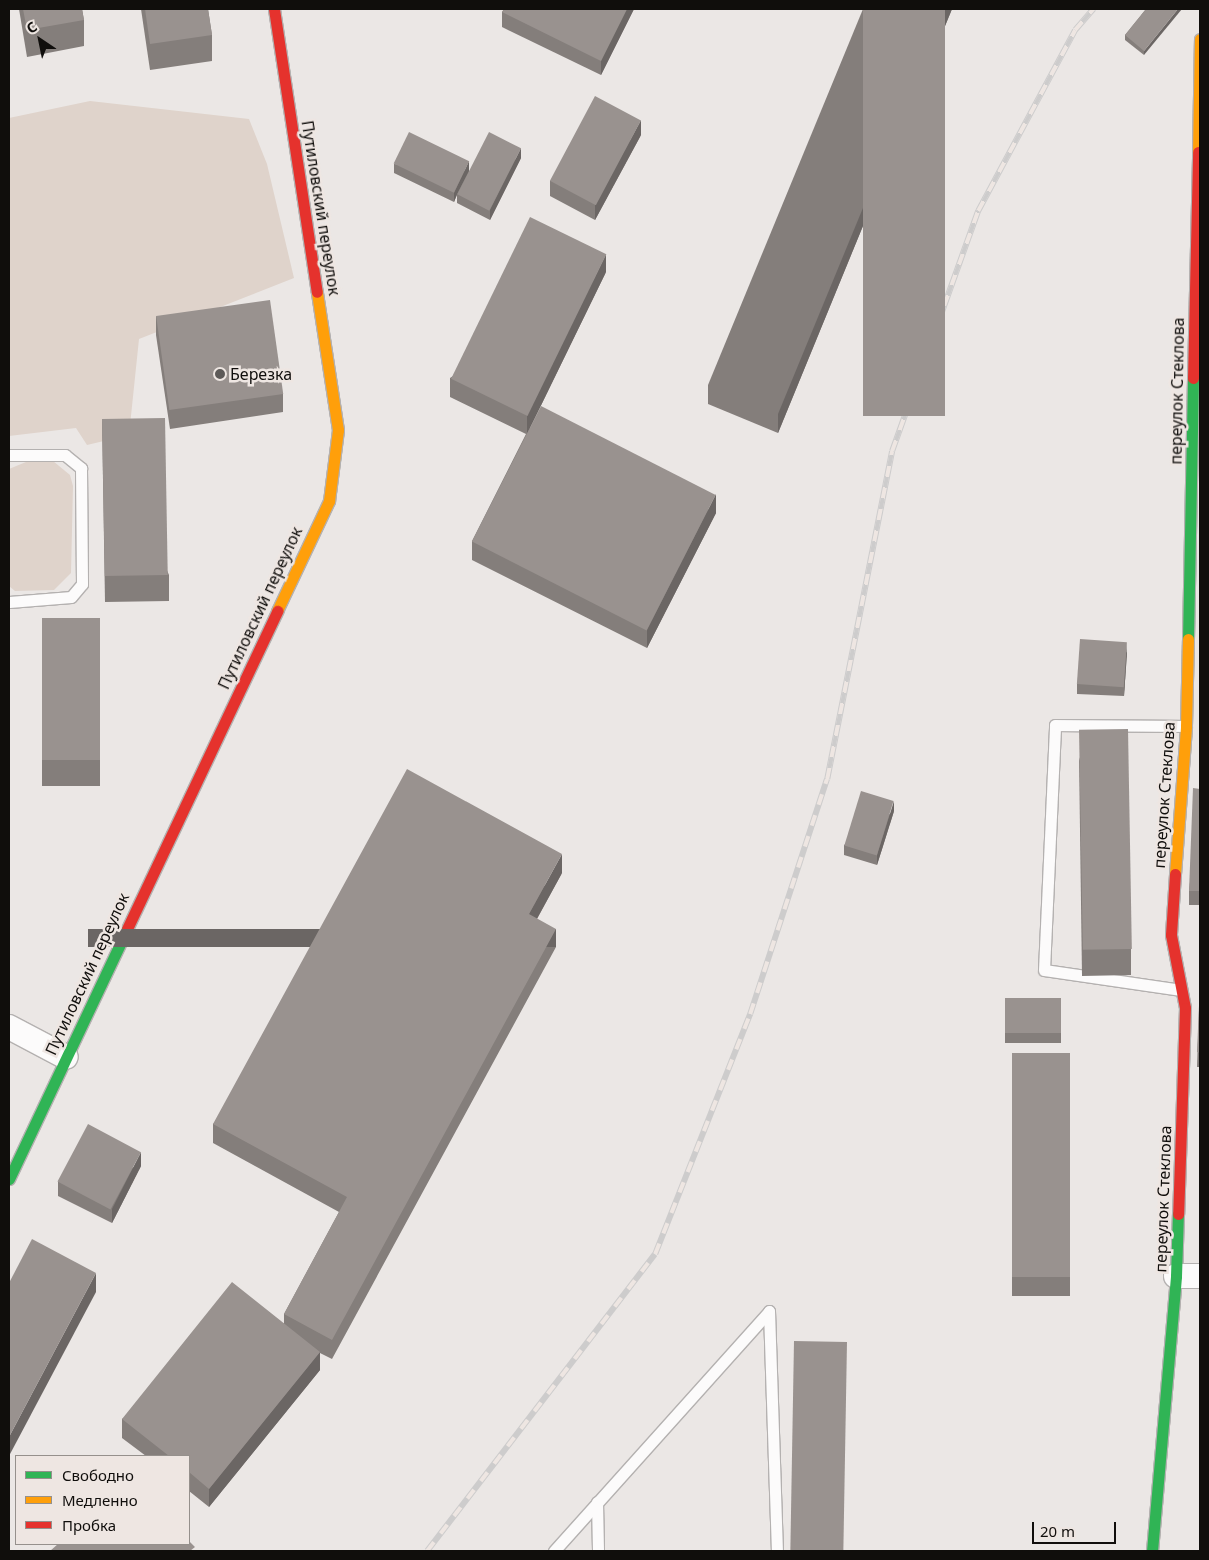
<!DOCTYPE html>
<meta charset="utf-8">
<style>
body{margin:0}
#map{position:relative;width:1209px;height:1560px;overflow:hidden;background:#ebe7e5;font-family:"Noto Sans",sans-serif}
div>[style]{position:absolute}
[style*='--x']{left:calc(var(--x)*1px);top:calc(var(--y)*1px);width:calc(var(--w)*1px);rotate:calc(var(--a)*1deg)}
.green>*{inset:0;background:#dfd3cb}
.roads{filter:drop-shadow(1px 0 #b4b1b0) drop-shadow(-1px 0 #b4b1b0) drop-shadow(0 1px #b4b1b0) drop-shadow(0 -1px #b4b1b0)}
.lane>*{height:11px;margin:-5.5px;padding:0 5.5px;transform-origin:5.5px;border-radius:5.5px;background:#fcfbfb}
.street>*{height:24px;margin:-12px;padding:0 12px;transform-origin:12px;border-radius:12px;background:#fcfbfb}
.fast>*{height:11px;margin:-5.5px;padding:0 5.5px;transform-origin:5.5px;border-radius:5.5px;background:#30b455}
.slow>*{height:11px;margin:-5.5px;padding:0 5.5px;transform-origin:5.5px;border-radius:5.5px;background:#ff9f0a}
.jam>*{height:11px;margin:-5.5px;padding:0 5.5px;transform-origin:5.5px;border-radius:5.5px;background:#e5322d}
.rail>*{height:5.5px;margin-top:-2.75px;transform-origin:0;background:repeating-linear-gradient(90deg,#eee6e2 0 11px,#cdcccc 0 22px);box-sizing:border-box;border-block:1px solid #cdcccc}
.wall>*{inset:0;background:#847e7b;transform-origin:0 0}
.shaded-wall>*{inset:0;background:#6b6664;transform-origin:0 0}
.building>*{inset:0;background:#99928f;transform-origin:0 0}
.dots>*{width:14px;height:14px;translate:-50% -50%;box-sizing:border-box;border:2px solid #eee6e2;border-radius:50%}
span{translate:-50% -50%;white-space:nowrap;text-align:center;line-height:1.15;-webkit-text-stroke:5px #eee6e2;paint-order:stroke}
.street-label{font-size:16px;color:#100e0c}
.poi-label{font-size:16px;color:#100e0c}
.left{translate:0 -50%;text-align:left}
.frame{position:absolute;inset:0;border:10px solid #100e0c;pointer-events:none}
.legend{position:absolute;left:15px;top:1455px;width:175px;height:90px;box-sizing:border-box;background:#eee6e2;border:1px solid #95908c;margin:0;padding:6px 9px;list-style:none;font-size:15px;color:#100e0c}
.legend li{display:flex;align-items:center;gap:10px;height:25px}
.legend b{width:25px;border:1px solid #95908c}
.north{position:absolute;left:15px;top:15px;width:50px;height:50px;-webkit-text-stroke:4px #eee6e2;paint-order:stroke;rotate:326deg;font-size:14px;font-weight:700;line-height:20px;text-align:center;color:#100e0c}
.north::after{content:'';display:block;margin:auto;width:18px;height:22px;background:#100e0c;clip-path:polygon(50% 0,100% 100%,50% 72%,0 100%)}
.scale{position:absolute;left:1032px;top:1522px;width:84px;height:22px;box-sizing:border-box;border:2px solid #100e0c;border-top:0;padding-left:6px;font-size:15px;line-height:18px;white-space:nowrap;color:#100e0c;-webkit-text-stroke:4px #eee6e2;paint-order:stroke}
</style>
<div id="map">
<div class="green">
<i style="clip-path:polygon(90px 101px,249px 119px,267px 164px,294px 278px,139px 339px,129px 435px,87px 445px,76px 428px,9px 436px,9px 118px)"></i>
<i style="clip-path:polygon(53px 461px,70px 475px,73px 486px,71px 573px,54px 590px,15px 591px,9px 586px,9px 469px,26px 462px)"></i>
</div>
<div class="roads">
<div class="lane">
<i style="--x:9;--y:455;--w:56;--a:0"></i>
<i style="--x:65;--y:455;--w:21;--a:39"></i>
<i style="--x:81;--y:468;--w:116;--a:89.5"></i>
<i style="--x:82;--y:584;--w:17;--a:130"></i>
<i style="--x:71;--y:597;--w:62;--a:175.4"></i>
<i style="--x:1181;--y:990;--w:138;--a:-171.7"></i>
<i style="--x:1044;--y:970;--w:245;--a:-87.4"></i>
<i style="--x:1055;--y:725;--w:131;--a:0.4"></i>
<i style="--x:597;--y:1502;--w:49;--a:88.8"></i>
<i style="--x:554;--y:1551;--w:322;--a:-48.1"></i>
<i style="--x:769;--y:1311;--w:240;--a:88.1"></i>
</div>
<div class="street">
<i style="--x:9;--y:1027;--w:64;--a:27.8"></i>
<i style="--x:1176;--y:1276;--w:24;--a:0"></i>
</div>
<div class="fast">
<i style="--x:1188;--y:639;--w:261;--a:-88.9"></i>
<i style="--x:9;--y:1179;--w:276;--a:-64.7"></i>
<i style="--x:1152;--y:1551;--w:276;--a:-85"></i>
<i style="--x:1176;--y:1276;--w:62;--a:-88.2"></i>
</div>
<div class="slow">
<i style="--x:1198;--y:152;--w:113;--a:-89"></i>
<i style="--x:277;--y:611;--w:122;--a:-64.7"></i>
<i style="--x:329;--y:501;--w:72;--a:-82.8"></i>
<i style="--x:338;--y:430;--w:140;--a:-98.7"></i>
<i style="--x:1175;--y:874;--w:148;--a:-85.7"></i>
<i style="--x:1186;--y:726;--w:87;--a:-88.7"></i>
</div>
<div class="jam">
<i style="--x:274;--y:9;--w:286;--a:81.4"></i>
<i style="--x:1193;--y:378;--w:226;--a:-88.7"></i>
<i style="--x:1175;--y:874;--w:61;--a:93.8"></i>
<i style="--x:1171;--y:935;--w:74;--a:79.1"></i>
<i style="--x:1185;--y:1008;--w:206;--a:91.9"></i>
<i style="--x:127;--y:929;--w:352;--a:-64.7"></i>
</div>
</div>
<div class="rail">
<i style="--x:427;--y:1551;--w:374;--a:-52.5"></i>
<i style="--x:655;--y:1254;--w:258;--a:-68.4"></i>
<i style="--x:750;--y:1014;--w:247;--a:-71.9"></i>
<i style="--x:827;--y:779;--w:334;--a:-78.8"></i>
<i style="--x:892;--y:451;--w:255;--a:-70.3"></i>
<i style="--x:978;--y:211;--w:205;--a:-61.8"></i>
<i style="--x:1075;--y:30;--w:28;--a:-49"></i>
</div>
<div class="wall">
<i style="clip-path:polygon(19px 9px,82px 9px,84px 20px,84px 46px,27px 57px)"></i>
<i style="clip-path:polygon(141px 9px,208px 9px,212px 35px,212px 61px,150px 70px)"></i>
<i style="clip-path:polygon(504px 9px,634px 9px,601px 75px,502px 27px,502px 12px)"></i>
<i style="clip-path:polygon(863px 9px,952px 9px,778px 433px,708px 404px,708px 385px)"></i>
<i style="clip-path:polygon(1146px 9px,1144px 55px,1125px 40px,1125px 35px)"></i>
<i style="clip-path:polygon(641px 135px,595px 220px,550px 196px,550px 181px)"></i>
<i style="clip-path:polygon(521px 158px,490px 220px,457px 203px,457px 195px,454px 202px,394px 173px,394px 164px,469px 171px)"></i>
<i style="clip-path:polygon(606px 272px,530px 428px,716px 513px,647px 648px,472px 560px,472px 541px,526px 434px,450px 397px,450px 378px)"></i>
<i style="clip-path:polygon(156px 316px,283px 394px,283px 412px,170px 429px,156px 335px)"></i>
<i style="clip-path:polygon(102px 419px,169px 575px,169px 601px,105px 602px)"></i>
<i style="left:42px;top:618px;width:58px;height:168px"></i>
<i style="clip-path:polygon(1127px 652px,1124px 696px,1077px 694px,1077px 684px)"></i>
<i style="clip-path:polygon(1079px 757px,1131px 949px,1131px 975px,1082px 976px)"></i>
<i style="clip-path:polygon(1200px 789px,1200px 905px,1189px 905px,1189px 891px)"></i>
<i style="clip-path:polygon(894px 811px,877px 865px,844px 855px,844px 845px)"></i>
<i style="clip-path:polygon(562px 873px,537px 919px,556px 947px,332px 1359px,320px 1353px,320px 1370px,209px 1507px,189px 1491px,189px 1456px,146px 1456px,122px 1438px,122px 1419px,284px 1323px,284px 1314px,339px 1212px,213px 1143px,213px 1124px)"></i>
<i style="clip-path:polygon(1200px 982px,1200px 1067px,1197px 1067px)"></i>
<i style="left:1005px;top:998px;width:56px;height:45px"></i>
<i style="left:1070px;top:1053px;width:243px;height:58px;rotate:90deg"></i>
<i style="clip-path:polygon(1200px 1136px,1200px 1216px,1199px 1216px)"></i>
<i style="clip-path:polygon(141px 1166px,112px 1223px,58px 1196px,58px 1182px)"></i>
</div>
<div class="shaded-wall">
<i style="clip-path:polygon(627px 9px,634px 9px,601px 75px,601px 61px)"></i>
<i style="clip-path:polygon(945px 9px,952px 9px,778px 433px,778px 414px)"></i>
<i style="clip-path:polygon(1178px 9px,1182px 9px,1144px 55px,1144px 51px)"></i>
<i style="clip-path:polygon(641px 120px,641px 135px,595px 220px,595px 205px)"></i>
<i style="clip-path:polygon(521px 148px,521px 158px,490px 220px,490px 210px)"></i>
<i style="clip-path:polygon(469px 161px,469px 171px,457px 194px,454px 202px,454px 193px)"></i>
<i style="clip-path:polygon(606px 254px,606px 272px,527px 434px,527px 415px)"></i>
<i style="clip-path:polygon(716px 494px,716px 513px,647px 648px,647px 630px)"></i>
<i style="clip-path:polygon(1127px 642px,1127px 652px,1124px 696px,1124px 687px)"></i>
<i style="clip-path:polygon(894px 801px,894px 811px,877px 865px,877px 855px)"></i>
<i style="clip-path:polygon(562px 854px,562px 873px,529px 933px,529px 914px)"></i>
<i style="left:556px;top:929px;width:18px;height:468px;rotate:90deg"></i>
<i style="clip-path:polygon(141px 1152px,141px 1166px,112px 1223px,112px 1209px)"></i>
<i style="clip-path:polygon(96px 1273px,96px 1292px,9px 1456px,9px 1437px)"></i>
<i style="clip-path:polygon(320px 1352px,320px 1370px,209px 1507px,209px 1489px)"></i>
</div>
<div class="building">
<i style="clip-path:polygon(23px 9px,82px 9px,84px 20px,27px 30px)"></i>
<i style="clip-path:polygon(145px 9px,208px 9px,212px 35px,150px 44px)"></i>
<i style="clip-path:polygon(504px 9px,627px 9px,601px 61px,502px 12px)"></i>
<i style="left:863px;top:9px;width:82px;height:407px"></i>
<i style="clip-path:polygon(1146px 9px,1178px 9px,1144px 51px,1125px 35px)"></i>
<i style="left:595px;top:96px;width:52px;height:96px;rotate:28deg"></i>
<i style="left:409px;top:132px;width:67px;height:35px;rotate:26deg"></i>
<i style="left:489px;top:132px;width:36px;height:70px;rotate:27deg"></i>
<i style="left:530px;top:217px;width:85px;height:180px;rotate:26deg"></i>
<i style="left:270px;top:300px;width:95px;height:115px;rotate:82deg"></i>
<i style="left:541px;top:406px;width:196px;height:152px;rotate:27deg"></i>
<i style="left:165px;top:418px;width:157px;height:63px;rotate:89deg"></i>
<i style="left:42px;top:618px;width:58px;height:142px"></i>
<i style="left:1080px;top:639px;width:47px;height:45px;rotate:4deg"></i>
<i style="left:1128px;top:729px;width:220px;height:49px;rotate:89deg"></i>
<i style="clip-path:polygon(407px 769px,562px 854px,529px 914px,556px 929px,332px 1340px,284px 1314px,347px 1197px,213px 1124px)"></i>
<i style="clip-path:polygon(1193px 788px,1200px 789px,1200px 891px,1189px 891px)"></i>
<i style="left:861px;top:791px;width:34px;height:57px;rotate:17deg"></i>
<i style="clip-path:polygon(1200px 982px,1200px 1053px,1197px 1052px)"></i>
<i style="left:1005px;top:998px;width:56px;height:35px"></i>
<i style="left:1070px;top:1053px;width:224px;height:58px;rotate:90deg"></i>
<i style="left:88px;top:1124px;width:60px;height:65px;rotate:28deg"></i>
<i style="clip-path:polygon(1200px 1136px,1200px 1202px,1199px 1202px)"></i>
<i style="clip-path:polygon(32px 1239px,96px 1273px,9px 1437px,9px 1283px)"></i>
<i style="clip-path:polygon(232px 1282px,320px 1352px,209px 1489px,189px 1472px,189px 1456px,169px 1456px,122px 1419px)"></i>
<i style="left:794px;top:1341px;width:53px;height:210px;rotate:1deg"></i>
<i style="clip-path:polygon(189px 1541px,195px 1547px,190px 1551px,50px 1551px,58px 1544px,189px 1544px)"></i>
</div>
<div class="dots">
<i style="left:220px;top:374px;background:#5d5a58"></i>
</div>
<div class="street-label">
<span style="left:321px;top:208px;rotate:81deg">Путиловский переулок</span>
<span style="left:1177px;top:391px;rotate:-89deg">переулок Стеклова</span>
<span style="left:260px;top:608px;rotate:-65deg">Путиловский переулок</span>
<span style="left:1164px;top:795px;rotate:-86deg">переулок Стеклова</span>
<span style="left:87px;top:974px;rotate:-65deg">Путиловский переулок</span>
<span style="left:1163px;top:1199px;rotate:-88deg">переулок Стеклова</span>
</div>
<div class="poi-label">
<span class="left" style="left:230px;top:374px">Березка</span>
</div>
<div class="frame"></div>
<ul class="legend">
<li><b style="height:6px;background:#30b455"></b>Свободно</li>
<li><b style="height:6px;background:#ff9f0a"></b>Медленно</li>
<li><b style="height:6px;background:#e5322d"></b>Пробка</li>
</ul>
<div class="north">С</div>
<div class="scale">20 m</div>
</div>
